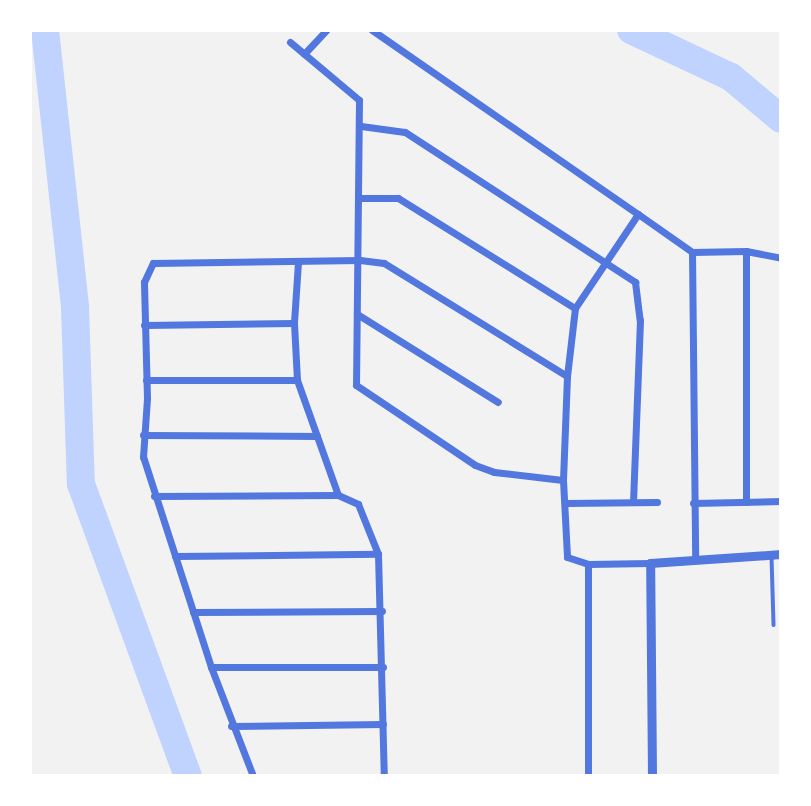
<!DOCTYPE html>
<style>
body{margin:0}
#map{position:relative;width:811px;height:806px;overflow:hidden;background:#f2f2f2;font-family:Spectral,serif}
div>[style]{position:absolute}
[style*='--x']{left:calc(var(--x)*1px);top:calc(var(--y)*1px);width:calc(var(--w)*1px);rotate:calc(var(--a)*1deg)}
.river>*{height:28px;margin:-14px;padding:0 14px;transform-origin:14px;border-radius:14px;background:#bfd3fe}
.service>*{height:3.5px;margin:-1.75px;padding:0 1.75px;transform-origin:1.75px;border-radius:1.75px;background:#5277de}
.minor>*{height:7px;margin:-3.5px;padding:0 3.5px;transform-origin:3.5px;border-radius:3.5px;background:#5277de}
.tertiary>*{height:9px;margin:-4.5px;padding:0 4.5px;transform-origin:4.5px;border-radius:4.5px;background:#5277de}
span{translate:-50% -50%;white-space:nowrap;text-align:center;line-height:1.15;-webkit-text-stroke:5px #fff;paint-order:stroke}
.frame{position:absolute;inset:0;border:32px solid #fff;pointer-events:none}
</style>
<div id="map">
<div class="river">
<i style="--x:45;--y:30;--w:279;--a:83.8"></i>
<i style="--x:75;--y:307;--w:177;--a:88.1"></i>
<i style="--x:81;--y:484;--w:311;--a:69.9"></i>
<i style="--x:631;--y:30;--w:110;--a:25.2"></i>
<i style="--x:731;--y:77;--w:65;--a:40"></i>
</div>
<div class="service">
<i style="--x:772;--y:557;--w:68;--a:88.3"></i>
</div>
<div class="minor">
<i style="--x:372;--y:30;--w:323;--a:34.7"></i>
<i style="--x:638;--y:214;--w:113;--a:123.8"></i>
<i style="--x:575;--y:308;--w:68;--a:96.7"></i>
<i style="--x:290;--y:42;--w:90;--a:40"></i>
<i style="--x:359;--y:100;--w:285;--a:90.6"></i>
<i style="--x:356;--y:385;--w:143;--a:33.9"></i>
<i style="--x:475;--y:465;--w:20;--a:20"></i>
<i style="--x:494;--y:472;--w:69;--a:6.6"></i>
<i style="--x:304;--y:54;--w:33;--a:-47"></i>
<i style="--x:361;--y:126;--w:44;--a:7.8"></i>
<i style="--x:405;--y:132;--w:275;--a:33.1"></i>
<i style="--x:635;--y:282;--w:38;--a:83"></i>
<i style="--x:640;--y:320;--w:182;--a:92.2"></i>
<i style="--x:360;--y:198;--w:38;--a:0"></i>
<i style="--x:398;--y:198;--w:208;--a:31.9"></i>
<i style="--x:638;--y:214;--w:66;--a:35.1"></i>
<i style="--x:692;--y:252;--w:54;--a:-1.1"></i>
<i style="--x:746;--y:251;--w:36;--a:11"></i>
<i style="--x:692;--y:252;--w:308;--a:89.4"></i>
<i style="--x:298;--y:262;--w:61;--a:93.8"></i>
<i style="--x:294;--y:323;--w:57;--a:87"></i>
<i style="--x:297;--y:380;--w:122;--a:70.4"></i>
<i style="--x:338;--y:495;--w:22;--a:24"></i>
<i style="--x:358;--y:504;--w:54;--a:68.2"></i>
<i style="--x:378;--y:554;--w:222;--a:88.5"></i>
<i style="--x:357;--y:314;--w:166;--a:32"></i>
<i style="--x:144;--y:325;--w:150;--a:-0.8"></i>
<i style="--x:146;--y:380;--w:151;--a:0"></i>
<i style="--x:143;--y:435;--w:174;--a:0.3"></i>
<i style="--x:154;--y:496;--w:184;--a:-0.3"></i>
<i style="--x:746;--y:502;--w:251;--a:-90"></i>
<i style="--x:566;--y:503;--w:91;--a:-0.6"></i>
<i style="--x:693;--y:503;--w:88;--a:-1.3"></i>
<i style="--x:175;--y:556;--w:203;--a:-0.6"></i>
<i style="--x:193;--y:612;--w:189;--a:-0.3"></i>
<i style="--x:211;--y:667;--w:172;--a:0"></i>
<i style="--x:231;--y:726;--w:152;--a:-0.8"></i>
<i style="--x:253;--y:776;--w:117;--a:-111.1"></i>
<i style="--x:211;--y:667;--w:221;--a:-107.9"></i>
<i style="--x:143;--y:457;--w:59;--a:-86.1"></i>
<i style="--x:147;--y:398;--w:116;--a:-91.5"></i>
<i style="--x:144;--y:282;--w:21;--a:-65"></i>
<i style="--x:153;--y:263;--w:207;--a:-0.8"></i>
<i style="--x:360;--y:260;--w:24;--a:7"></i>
<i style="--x:384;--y:263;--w:215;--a:31.7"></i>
<i style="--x:567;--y:376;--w:104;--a:92.2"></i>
<i style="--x:563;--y:480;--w:77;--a:87"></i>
<i style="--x:567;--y:557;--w:22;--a:18"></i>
<i style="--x:588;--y:564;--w:62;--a:-0.9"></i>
<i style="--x:588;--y:776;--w:212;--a:-90"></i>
</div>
<div class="tertiary">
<i style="--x:652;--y:776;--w:213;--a:-90.5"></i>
<i style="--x:650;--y:563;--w:131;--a:-3.9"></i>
</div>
<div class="frame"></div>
</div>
